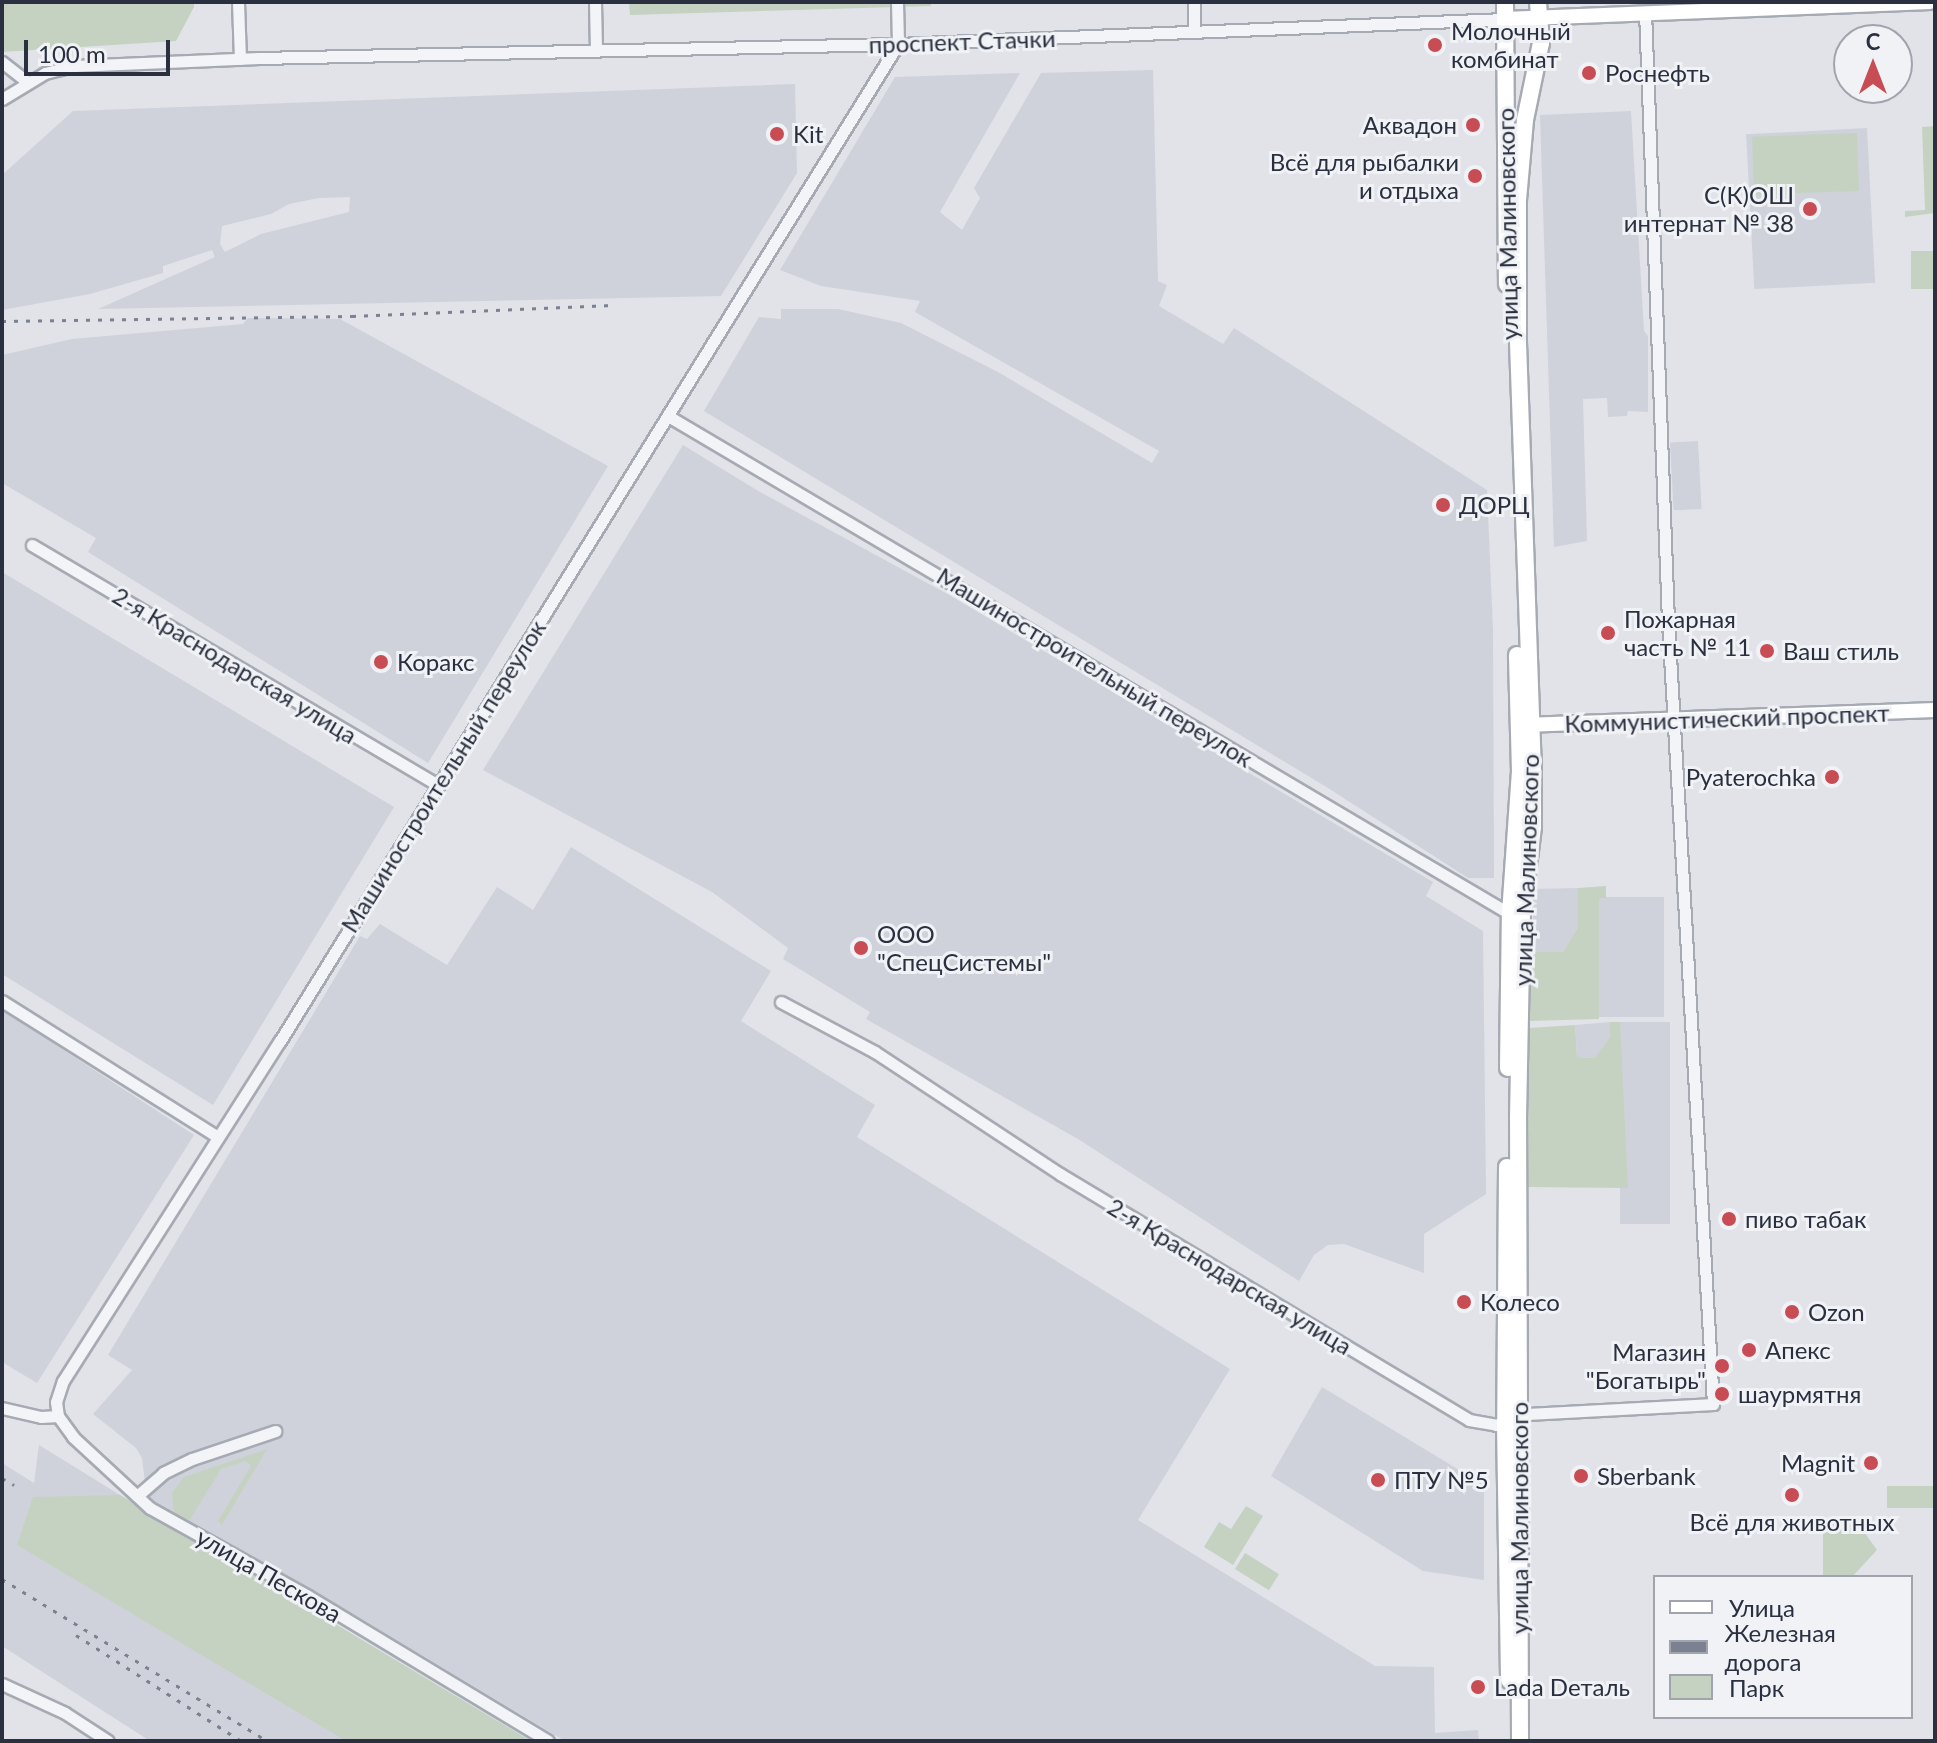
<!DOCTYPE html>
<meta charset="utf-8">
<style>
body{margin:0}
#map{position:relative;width:1937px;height:1743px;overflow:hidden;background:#e1e3e9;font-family:Lato,sans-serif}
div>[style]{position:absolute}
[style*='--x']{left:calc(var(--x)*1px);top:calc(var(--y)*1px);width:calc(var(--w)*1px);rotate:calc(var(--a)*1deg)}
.built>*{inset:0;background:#cfd2da;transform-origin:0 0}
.green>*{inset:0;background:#c5d2c2;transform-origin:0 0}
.roads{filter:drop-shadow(2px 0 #a6aab3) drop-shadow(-2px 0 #a6aab3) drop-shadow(0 2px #a6aab3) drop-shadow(0 -2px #a6aab3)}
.minor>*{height:11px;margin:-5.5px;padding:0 5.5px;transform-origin:5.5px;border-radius:5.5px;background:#f3f4f7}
.major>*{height:14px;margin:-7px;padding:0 7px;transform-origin:7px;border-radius:7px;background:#fff}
.highway>*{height:16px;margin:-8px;padding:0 8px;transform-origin:8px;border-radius:8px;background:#fff}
.rail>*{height:3px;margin-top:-1.5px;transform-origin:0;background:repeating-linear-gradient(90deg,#7b8191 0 4px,transparent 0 12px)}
.dots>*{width:22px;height:22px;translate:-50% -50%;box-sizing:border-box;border:4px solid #f0f2f6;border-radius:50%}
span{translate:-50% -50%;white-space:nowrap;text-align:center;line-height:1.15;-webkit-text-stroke:6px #f0f2f6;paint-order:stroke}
.poi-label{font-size:24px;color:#2a303f}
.left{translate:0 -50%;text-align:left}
.right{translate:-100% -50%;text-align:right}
.street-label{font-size:24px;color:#2a303f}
.frame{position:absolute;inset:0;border:4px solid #2a303f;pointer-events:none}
.legend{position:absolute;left:1653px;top:1575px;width:260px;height:144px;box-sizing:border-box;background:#f0f2f6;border:2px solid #a1a4ad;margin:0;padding:10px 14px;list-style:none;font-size:24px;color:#2a303f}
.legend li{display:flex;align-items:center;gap:16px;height:40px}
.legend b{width:40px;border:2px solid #a1a4ad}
.north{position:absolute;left:1833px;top:24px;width:80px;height:80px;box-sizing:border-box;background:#f0f2f6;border:2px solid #a1a4ad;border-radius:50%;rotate:0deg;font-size:22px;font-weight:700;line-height:32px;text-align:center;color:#2a303f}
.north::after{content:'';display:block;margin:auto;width:28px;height:36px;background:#c74c54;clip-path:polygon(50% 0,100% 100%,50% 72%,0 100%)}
.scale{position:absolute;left:24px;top:40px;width:146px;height:36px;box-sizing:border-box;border:4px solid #2a303f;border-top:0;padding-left:10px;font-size:24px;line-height:28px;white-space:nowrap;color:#2a303f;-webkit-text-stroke:6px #f0f2f6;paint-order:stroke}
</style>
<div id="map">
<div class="built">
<i style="clip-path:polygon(1153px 70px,1158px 281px,1167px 285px,1159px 306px,1223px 344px,1234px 328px,1487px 490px,1493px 630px,1494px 878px,1468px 878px,1328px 788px,704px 411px,759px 317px,781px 319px,781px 309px,838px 309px,901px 323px,998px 372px,1152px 463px,1159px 451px,915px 312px,920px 301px,821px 286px,780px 270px,895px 77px,1020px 73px,940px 212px,962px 230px,980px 198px,974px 188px,1041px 73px)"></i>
<i style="clip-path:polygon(evenodd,795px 84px,797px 173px,721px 296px,98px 309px,215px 257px,212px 250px,163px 266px,163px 273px,90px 294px,2px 310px,2px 175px,73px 111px,795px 84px,350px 197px,349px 212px,261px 234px,225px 252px,220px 244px,222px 226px,271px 214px,289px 204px,319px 198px,350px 197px)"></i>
<i style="clip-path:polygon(1631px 111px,1644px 331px,1648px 336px,1648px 412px,1628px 411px,1627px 416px,1608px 417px,1607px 398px,1583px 399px,1587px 541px,1554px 547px,1540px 115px)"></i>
<i style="left:1867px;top:128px;width:155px;height:121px;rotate:87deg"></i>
<i style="clip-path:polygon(248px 318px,340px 319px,608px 466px,428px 763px,88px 552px,96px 538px,2px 483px,2px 355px,72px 339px,243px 324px)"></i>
<i style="left:1698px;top:441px;width:68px;height:28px;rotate:87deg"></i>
<i style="clip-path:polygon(683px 445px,760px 492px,951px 596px,1433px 882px,1426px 896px,1483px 931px,1486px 1194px,1424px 1234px,1424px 1273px,1344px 1244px,1328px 1245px,1314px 1255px,1299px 1281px,1078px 1139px,866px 1019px,870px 1012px,783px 959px,788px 948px,712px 892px,483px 770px)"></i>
<i style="clip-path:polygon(2px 572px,394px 807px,213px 1105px,2px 974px)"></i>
<i style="clip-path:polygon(571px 847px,771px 971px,741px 1021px,875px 1105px,857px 1137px,1230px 1369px,1138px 1520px,1375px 1666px,1434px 1667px,1435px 1733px,1478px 1730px,1479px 1741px,565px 1741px,362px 1619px,147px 1499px,142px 1458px,136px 1448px,93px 1414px,132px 1370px,108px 1355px,360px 936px,367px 939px,380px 924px,447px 965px,497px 887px,533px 910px)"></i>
<i style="clip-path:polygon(1578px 888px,1578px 927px,1563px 952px,1532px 952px,1534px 889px)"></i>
<i style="left:1664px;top:897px;width:120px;height:65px;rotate:90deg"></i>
<i style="clip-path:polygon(2px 1010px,194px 1135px,37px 1383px,2px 1362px)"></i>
<i style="clip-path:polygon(1610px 1022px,1610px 1037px,1596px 1058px,1577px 1057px,1575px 1025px)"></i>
<i style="left:1620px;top:1022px;width:50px;height:202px"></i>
<i style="clip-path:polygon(1322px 1387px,1484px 1485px,1484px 1580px,1423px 1571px,1271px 1476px)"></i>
<i style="clip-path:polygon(39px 1445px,120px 1495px,529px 1741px,150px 1741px,2px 1646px,2px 1463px,34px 1483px)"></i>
</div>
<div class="green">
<i style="clip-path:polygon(2px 2px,194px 2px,194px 7px,176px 41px,2px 52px)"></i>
<i style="clip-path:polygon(629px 2px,931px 2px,931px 6px,630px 15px)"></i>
<i style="clip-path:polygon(1935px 126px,1935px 213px,1905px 217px,1905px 211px,1925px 210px,1922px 127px)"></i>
<i style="left:1857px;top:133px;width:58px;height:105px;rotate:88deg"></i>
<i style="left:1935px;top:251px;width:38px;height:24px;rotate:90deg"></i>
<i style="clip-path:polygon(1606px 886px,1606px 898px,1599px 898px,1599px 1019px,1529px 1021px,1532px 952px,1563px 952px,1578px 927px,1578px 888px)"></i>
<i style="clip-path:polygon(1610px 1022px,1620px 1022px,1628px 1188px,1526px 1187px,1529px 1028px,1575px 1025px,1577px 1057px,1595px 1058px,1610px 1037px)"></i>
<i style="clip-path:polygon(267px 1449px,222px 1525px,218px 1521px,251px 1466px,245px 1461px,221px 1469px,189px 1521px,179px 1520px,174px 1513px,172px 1493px,184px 1477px)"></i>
<i style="left:1935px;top:1486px;width:22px;height:48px;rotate:90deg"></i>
<i style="clip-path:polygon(120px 1495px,531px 1741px,346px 1741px,17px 1545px,33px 1497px)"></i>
<i style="clip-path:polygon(1246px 1506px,1263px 1516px,1233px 1565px,1204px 1547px,1219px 1522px,1231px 1529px)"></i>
<i style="clip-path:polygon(1823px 1518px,1854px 1518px,1877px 1550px,1852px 1577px,1823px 1577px)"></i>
<i style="left:1245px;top:1553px;width:40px;height:19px;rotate:32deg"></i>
</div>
<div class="roads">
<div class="minor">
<i style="--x:238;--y:2;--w:57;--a:88"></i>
<i style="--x:595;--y:2;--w:49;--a:88.8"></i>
<i style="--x:897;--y:2;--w:42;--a:88.6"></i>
<i style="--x:1194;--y:2;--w:30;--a:90"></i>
<i style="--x:2;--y:62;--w:33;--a:38"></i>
<i style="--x:2;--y:99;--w:50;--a:-31.2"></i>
<i style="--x:45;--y:73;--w:30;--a:-14"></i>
<i style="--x:74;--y:66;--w:185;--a:-2.5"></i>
<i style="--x:259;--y:58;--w:639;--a:-1.26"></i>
<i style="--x:898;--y:44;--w:608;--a:-2.36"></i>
<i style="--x:668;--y:416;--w:978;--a:30.6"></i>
<i style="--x:1510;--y:914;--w:5;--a:0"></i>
<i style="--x:32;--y:545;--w:472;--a:30.6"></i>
<i style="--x:2;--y:1001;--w:255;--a:32.2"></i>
<i style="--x:781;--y:1002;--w:106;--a:28"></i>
<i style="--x:875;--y:1052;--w:222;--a:33.4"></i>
<i style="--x:1060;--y:1174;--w:477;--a:31"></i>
<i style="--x:1469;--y:1420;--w:27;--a:10"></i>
<i style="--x:1496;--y:1425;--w:34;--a:-19"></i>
<i style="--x:1528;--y:1414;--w:185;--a:-3.1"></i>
<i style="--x:1713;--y:1404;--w:784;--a:-93.29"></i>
<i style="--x:1668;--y:621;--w:609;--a:-92.16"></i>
<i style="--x:2;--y:1408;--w:40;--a:13"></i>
<i style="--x:41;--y:1417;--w:17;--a:-3"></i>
<i style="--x:58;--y:1416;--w:26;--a:54"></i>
<i style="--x:73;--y:1437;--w:105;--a:42.7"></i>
<i style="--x:150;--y:1508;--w:181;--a:29.1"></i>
<i style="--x:308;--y:1596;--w:280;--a:31.1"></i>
<i style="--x:58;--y:1416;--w:14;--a:-98"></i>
<i style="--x:56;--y:1402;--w:22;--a:-72"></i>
<i style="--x:63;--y:1381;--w:403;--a:-57.5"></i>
<i style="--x:280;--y:1041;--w:1173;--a:-58.21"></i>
<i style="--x:137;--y:1496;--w:35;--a:-41"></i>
<i style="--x:163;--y:1473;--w:32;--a:-26"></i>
<i style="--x:192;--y:1459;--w:88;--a:-18.6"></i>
<i style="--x:2;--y:1684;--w:69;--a:24.7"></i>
<i style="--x:65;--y:1713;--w:51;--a:33.1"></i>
</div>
<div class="major">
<i style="--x:1505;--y:19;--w:425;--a:-2.3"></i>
<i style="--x:1524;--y:725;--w:411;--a:-2.1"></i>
</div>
<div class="highway">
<i style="--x:1505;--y:2;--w:282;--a:89.6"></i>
<i style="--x:1508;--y:1068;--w:154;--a:-89.3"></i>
<i style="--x:1510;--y:914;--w:142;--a:-86"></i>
<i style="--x:1520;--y:772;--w:117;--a:-91.5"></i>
<i style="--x:1507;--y:1167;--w:256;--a:90.4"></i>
<i style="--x:1505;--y:1423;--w:257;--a:89.1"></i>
<i style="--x:1520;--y:1741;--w:623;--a:-90.18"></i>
<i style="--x:1518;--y:1118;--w:204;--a:-88.9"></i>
<i style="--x:1522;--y:914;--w:88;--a:-82.8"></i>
<i style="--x:1533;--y:827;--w:55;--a:-90"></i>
<i style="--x:1533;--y:772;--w:439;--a:-92"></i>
<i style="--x:1518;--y:333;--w:133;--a:-90"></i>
<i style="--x:1518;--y:200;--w:80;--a:-85"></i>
<i style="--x:1525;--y:120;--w:79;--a:-78.3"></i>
<i style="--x:1541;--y:43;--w:41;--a:-94.2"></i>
</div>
</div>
<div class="rail">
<i style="--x:2;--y:321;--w:350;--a:-0.8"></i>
<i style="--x:352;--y:316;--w:261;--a:-2.4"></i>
<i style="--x:2;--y:1478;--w:14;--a:30"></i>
<i style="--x:2;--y:1579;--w:311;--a:31.4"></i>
<i style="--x:76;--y:1635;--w:196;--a:32.7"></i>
</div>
<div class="dots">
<i style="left:1435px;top:45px;background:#c74c54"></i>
<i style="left:1589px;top:73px;background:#c74c54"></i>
<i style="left:1473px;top:125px;background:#c74c54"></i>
<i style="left:777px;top:134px;background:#c74c54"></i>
<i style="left:1475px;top:176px;background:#c74c54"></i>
<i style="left:1810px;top:209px;background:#c74c54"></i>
<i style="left:1443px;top:505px;background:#c74c54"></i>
<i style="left:1608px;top:633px;background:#c74c54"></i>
<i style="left:1767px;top:651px;background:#c74c54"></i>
<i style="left:381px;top:662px;background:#c74c54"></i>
<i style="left:1832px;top:777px;background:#c74c54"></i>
<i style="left:861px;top:948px;background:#c74c54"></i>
<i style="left:1729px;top:1219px;background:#c74c54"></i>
<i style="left:1464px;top:1302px;background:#c74c54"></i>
<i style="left:1792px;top:1312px;background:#c74c54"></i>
<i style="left:1749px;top:1350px;background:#c74c54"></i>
<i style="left:1722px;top:1366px;background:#c74c54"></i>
<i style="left:1722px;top:1394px;background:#c74c54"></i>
<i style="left:1871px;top:1463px;background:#c74c54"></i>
<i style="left:1581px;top:1476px;background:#c74c54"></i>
<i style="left:1378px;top:1480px;background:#c74c54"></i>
<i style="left:1792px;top:1495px;background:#c74c54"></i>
<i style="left:1478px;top:1687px;background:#c74c54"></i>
</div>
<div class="poi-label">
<span class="left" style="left:1451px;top:45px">Молочный<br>комбинат</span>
<span class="left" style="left:1605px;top:73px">Роснефть</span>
<span class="right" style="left:1457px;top:125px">Аквадон</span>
<span class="left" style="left:793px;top:134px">Kit</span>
<span class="right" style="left:1459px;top:176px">Всё для рыбалки<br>и отдыха</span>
<span class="right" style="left:1794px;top:209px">С(К)ОШ<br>интернат № 38</span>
<span class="left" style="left:1459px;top:505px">ДОРЦ</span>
<span class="left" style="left:1624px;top:633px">Пожарная<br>часть № 11</span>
<span class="left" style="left:1783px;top:651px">Ваш стиль</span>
<span class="left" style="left:397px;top:662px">Коракс</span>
<span class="right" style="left:1816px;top:777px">Pyaterochka</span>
<span class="left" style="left:877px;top:948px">ООО<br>"СпецСистемы"</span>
<span class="left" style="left:1745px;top:1219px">пиво табак</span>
<span class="left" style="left:1480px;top:1302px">Колесо</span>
<span class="left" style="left:1808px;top:1312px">Ozon</span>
<span class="left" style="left:1765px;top:1350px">Апекс</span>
<span class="right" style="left:1706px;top:1366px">Магазин<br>"Богатырь"</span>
<span class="left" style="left:1738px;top:1394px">шаурмятня</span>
<span class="right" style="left:1855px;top:1463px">Magnit</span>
<span class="left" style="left:1597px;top:1476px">Sberbank</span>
<span class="left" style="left:1394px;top:1480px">ПТУ №5</span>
<span style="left:1792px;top:1522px">Всё для животных</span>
<span class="left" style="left:1494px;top:1687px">Lada Dеталь</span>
</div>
<div class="street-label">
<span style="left:962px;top:41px;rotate:-2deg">проспект Стачки</span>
<span style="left:1507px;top:224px;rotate:-91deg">улица Малиновского</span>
<span style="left:235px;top:665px;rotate:31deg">2-я Краснодарская улица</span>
<span style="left:1095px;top:667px;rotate:31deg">Машиностроительный переулок</span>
<span style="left:1727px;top:718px;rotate:-2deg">Коммунистический проспект</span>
<span style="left:443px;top:776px;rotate:-58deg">Машиностроительный переулок</span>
<span style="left:1526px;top:870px;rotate:-88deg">улица Малиновского</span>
<span style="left:1230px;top:1276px;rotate:31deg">2-я Краснодарская улица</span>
<span style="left:1519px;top:1518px;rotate:-90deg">улица Малиновского</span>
<span style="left:269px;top:1575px;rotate:30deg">улица Пескова</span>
</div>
<div class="frame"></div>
<ul class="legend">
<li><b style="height:10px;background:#fff"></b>Улица</li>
<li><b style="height:10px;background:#7b8191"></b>Железная дорога</li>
<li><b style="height:22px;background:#c5d2c2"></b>Парк</li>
</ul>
<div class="north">С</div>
<div class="scale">100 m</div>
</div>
